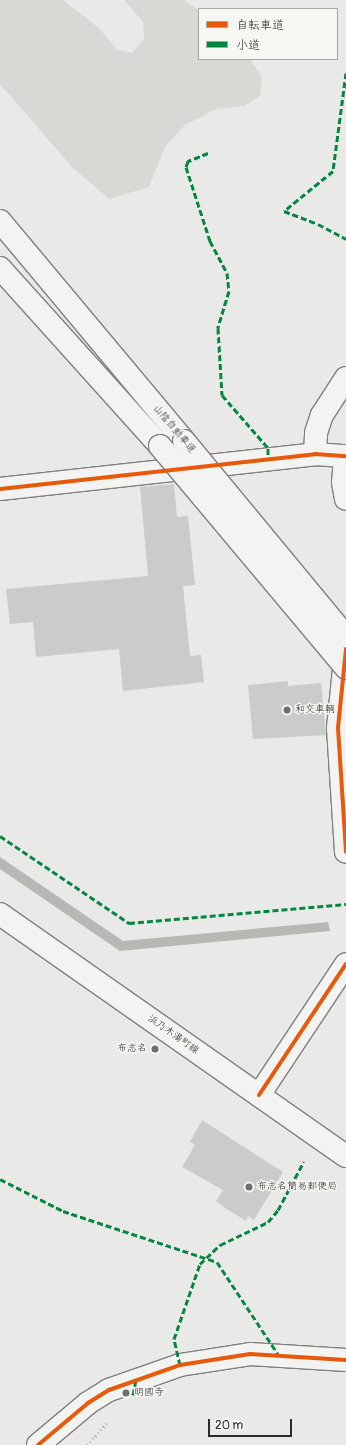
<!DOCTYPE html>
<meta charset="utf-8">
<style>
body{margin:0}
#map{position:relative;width:346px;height:1445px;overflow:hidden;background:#e9e9e7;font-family:Pangolin,"Klee One",sans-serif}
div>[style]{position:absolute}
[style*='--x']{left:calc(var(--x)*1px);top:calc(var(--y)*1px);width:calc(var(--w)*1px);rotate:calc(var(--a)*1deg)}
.green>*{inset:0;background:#d8d8d5}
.water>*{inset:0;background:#b7b7b4}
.building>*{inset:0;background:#cbcbca}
.path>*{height:2.5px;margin-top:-1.25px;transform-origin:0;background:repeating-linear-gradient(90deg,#aeaead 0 1px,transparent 0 4px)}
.roads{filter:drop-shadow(1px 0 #808080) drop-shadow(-1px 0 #808080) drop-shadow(0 1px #808080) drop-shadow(0 -1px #808080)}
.minor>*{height:22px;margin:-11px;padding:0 11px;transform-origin:11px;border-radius:11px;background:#f3f3f1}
.major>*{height:22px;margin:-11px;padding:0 11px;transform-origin:11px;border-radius:11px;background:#f3f3f1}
.highway>*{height:22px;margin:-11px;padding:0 11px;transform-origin:11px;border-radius:11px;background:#f3f3f1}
.bridges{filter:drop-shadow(1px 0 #808080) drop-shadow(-1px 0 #808080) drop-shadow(0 1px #808080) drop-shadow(0 -1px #808080)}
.highway-bridge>*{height:22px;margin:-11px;padding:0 11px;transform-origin:11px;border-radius:11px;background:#f3f3f1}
.quiet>*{height:3px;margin-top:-1.5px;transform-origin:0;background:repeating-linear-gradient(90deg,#00873e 0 6px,transparent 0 9px)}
.cycleway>*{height:4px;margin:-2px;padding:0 2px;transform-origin:2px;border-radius:2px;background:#e8590c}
.dots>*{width:11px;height:11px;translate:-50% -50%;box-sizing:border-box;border:2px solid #f6f6f2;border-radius:50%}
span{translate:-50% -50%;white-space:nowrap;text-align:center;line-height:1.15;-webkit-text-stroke:3px #f6f6f2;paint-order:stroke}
.street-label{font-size:10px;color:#2b2b2b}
.poi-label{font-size:10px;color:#2b2b2b}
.left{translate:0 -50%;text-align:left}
.right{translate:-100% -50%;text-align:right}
.legend{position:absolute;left:198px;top:8px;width:140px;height:52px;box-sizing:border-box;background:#f6f6f2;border:1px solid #a5a5a2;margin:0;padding:5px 7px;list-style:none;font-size:12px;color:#2b2b2b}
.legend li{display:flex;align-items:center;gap:8px;height:20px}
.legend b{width:20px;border:1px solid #a5a5a2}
.scale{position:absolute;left:208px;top:1419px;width:84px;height:18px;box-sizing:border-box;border:2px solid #2b2b2b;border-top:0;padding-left:5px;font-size:12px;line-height:14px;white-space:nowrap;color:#2b2b2b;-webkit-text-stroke:3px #f6f6f2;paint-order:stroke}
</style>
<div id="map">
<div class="green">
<i style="clip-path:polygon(0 0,63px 0,99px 28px,117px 50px,132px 53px,144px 39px,143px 22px,124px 0,184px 0,199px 10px,199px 59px,250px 59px,262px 78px,260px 96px,244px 106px,216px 109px,185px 125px,165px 147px,149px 187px,109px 199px,72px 167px,0 84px)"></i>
</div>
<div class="water">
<i style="clip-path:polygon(0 857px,123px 941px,328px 922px,330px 931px,120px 951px,0 869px)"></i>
</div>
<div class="building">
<i style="clip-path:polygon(174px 484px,177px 517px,188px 516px,195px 585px,183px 586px,190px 656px,201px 655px,204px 682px,123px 691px,119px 649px,36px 657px,33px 622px,10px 624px,6px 589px,148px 576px,140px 487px)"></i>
<i style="clip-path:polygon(288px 681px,288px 686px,321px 683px,326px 735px,253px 739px,248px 685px)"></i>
<i style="clip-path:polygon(202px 1120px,283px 1172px,254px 1220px,248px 1216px,246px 1221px,225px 1208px,216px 1201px,223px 1190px,182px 1167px,195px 1145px,190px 1142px)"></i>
</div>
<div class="path">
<i style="--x:87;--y:1445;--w:30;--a:-48"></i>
</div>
<div class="roads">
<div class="minor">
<i style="--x:315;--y:454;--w:21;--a:-87"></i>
<i style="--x:316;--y:433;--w:19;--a:-72"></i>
<i style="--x:322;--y:415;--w:44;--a:-57"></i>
<i style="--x:345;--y:456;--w:26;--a:94"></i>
<i style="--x:343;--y:482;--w:17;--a:80"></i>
<i style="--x:0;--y:489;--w:317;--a:-6.3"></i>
<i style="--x:315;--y:454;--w:31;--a:4"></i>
<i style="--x:346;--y:649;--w:79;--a:95.8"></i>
<i style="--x:338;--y:728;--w:124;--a:86.3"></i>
<i style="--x:259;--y:1095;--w:157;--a:-56.4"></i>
<i style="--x:38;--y:1445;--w:65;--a:-40"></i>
<i style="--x:88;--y:1403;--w:25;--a:-32"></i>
<i style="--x:109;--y:1390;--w:75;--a:-19.4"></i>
<i style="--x:180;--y:1365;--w:71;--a:-8.9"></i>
<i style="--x:250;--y:1354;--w:96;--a:3.6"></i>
</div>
<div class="major">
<i style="--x:0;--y:914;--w:422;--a:35"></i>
</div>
<div class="highway">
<i style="--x:0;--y:221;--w:287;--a:50.1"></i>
<i style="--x:0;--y:268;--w:239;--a:48"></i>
</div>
</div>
<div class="bridges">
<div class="highway-bridge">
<i style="--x:184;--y:441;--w:254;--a:50.4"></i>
<i style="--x:160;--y:446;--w:290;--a:50"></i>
</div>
</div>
<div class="quiet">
<i style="--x:346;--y:73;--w:99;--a:97.6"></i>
<i style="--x:333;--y:171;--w:63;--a:140.8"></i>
<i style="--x:284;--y:211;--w:36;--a:21"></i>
<i style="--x:318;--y:224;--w:32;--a:28"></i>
<i style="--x:208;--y:153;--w:22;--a:158"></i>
<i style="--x:188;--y:161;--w:6;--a:108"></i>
<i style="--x:186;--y:167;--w:78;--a:72"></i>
<i style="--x:210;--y:241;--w:36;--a:62"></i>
<i style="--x:227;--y:273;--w:18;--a:84"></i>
<i style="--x:229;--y:291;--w:39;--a:107"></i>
<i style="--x:218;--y:328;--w:67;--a:86.6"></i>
<i style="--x:222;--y:395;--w:70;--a:49"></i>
<i style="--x:268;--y:448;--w:11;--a:90"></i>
<i style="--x:0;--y:836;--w:156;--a:34"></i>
<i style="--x:129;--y:923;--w:218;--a:-5"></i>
<i style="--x:0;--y:1179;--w:71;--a:26.9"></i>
<i style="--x:63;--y:1211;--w:162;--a:18.3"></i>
<i style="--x:217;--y:1262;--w:110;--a:56.5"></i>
<i style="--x:180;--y:1365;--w:27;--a:-103"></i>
<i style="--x:174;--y:1339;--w:79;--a:-70.9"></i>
<i style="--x:200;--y:1264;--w:28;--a:-44"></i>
<i style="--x:220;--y:1245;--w:53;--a:-25.6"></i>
<i style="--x:268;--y:1222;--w:16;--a:-50"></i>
<i style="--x:278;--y:1210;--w:55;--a:-62"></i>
<i style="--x:133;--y:1395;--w:15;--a:-79"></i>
</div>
<div class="cycleway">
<i style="--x:0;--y:489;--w:317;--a:-6.3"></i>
<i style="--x:315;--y:454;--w:31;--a:4"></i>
<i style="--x:346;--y:649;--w:79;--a:95.8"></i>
<i style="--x:338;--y:728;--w:124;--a:86.3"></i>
<i style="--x:259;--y:1095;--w:157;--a:-56.4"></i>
<i style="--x:38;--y:1445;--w:65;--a:-40"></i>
<i style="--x:88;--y:1403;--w:25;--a:-32"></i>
<i style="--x:109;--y:1390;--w:75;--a:-19.4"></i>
<i style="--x:180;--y:1365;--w:71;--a:-8.9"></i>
<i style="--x:250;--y:1354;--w:96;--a:3.6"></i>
</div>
<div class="dots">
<i style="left:287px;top:710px;background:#6e6e6d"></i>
<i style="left:155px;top:1049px;background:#6e6e6d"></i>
<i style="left:249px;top:1187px;background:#6e6e6d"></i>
<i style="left:126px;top:1393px;background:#6e6e6d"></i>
</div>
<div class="street-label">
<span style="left:174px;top:429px;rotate:50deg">山陰自動車道</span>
<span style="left:173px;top:1035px;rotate:35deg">浜乃木湯町線</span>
</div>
<div class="poi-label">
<span class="left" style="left:295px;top:710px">和交車輌</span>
<span class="right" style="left:147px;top:1049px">布志名</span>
<span class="left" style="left:257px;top:1187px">布志名簡易郵便局</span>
<span class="left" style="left:134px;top:1393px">明國寺</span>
</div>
<ul class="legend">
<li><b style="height:5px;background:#e8590c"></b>自転車道</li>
<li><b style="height:5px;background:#00873e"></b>小道</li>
</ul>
<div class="scale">20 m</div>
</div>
